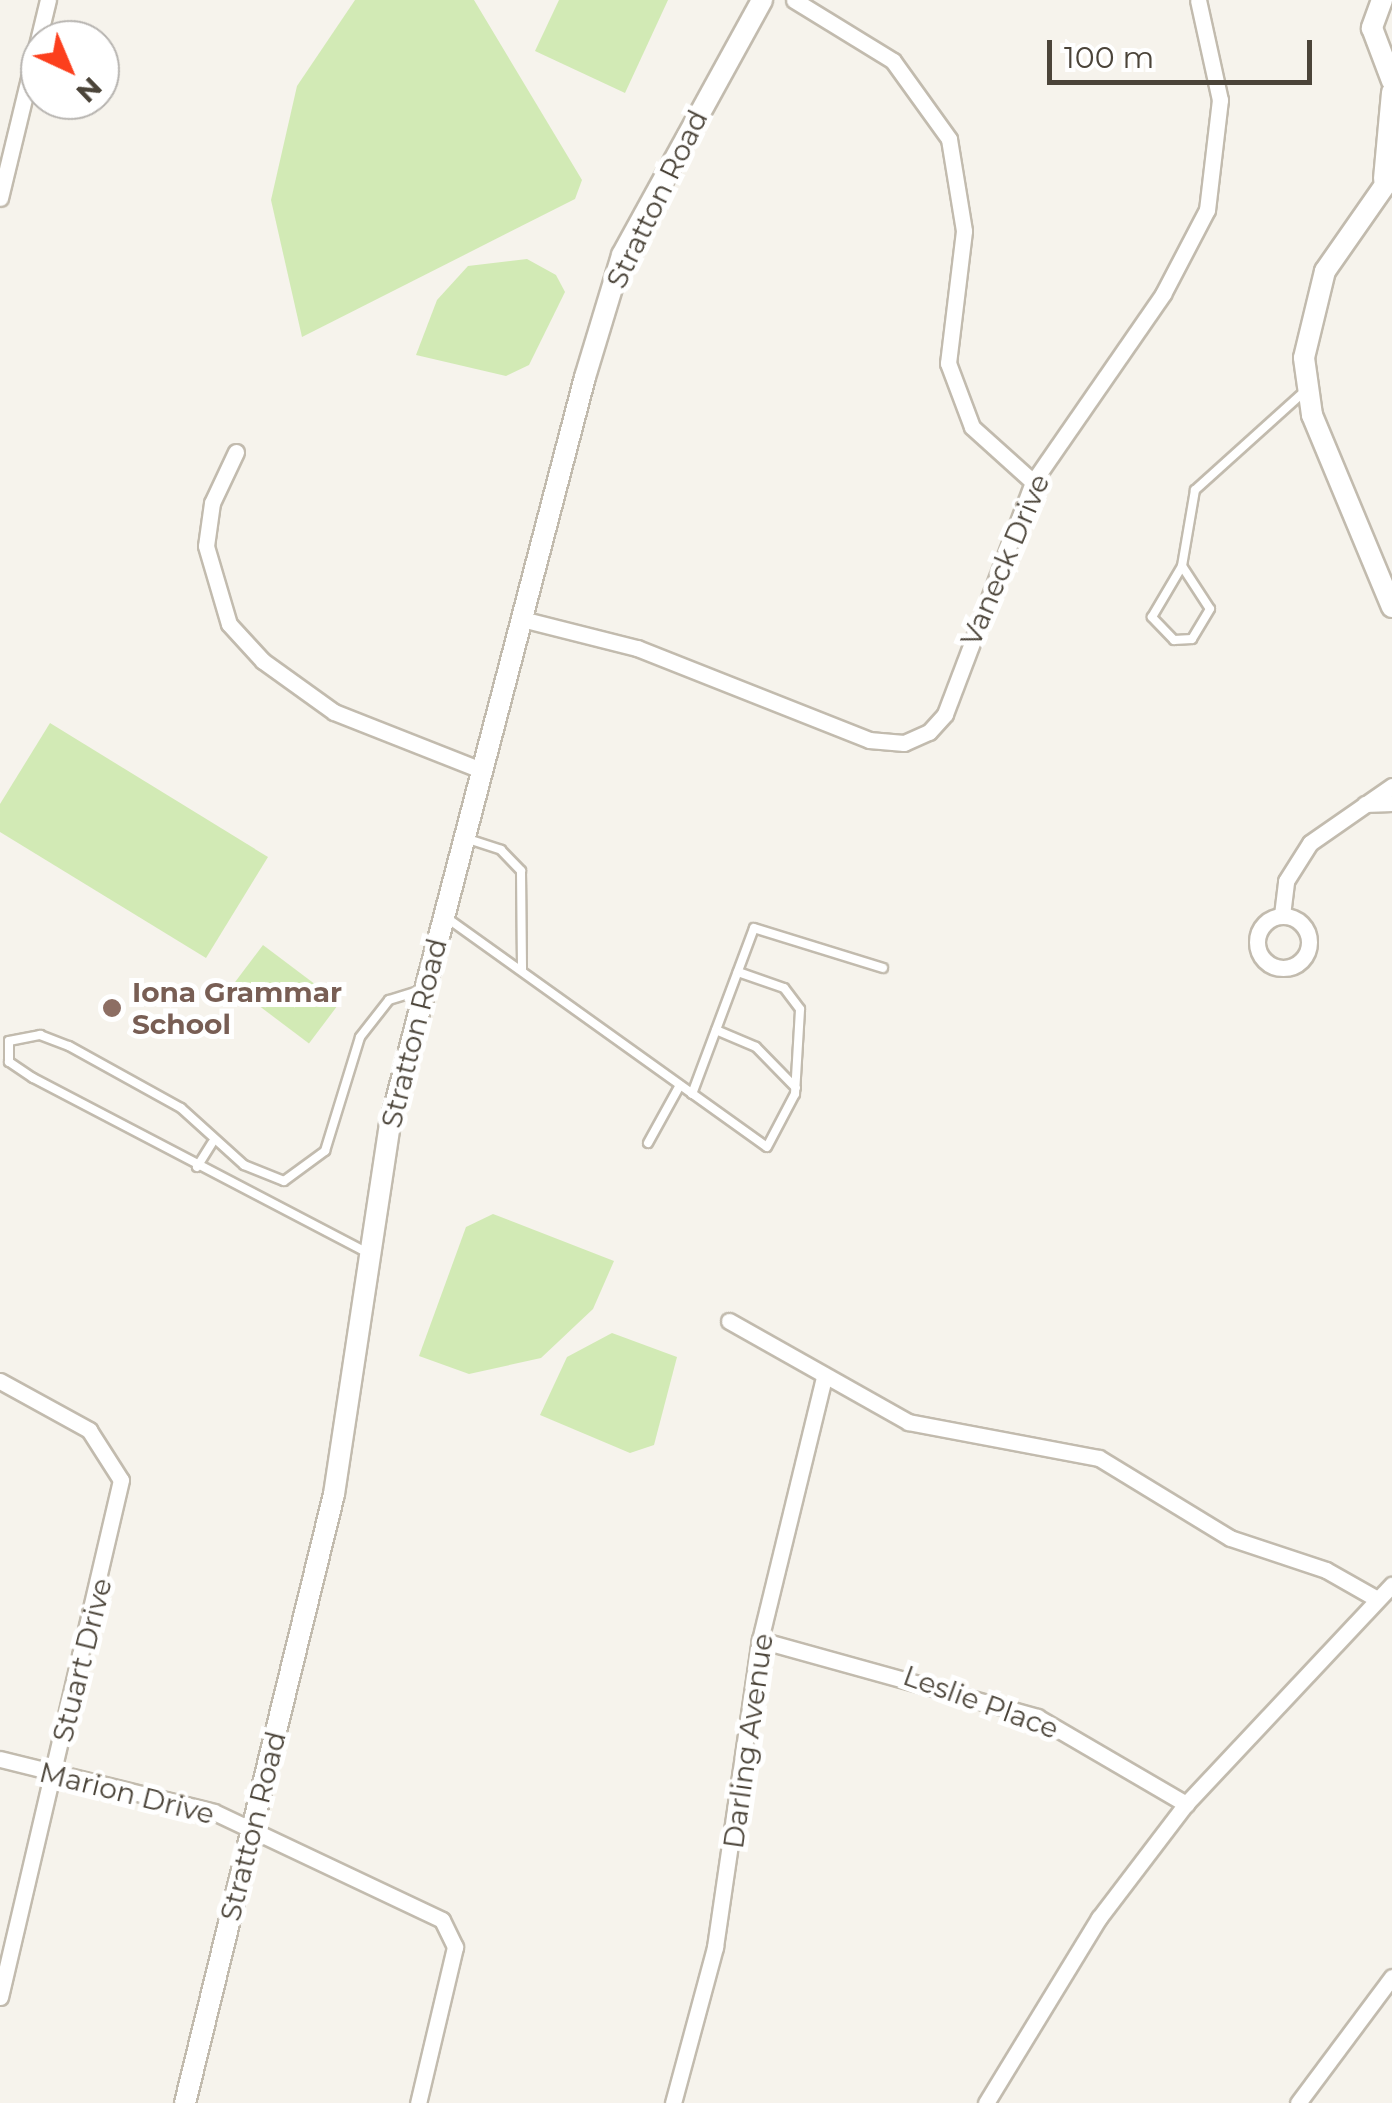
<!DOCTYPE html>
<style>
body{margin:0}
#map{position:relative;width:1392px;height:2103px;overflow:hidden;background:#f6f3ec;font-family:Montserrat,sans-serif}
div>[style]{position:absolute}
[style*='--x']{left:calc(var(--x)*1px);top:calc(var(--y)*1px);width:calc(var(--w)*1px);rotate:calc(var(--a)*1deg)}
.green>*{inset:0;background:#d2eab5;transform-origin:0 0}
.roads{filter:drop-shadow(2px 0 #c2bbae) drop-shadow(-2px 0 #c2bbae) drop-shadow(0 2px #c2bbae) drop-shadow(0 -2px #c2bbae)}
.service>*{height:8px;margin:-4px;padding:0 4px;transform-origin:4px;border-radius:4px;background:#fff}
.minor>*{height:15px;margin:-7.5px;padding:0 7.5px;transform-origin:7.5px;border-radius:7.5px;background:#fff}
.minor>.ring{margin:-7.5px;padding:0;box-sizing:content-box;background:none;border:15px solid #fff;border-radius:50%}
.tertiary>*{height:20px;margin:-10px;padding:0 10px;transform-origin:10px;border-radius:10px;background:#fff}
.dots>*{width:28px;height:28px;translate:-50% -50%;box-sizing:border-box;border:5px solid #fff;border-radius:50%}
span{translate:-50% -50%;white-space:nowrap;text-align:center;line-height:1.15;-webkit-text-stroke:10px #fff;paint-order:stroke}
.street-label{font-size:28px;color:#4b4439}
.education-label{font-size:28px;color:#785e54;font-weight:700}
.left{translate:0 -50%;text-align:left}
.north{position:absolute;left:20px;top:20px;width:100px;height:100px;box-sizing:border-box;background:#fff;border:2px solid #b7b4b0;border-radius:50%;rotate:136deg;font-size:28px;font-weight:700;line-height:40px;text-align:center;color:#4b4439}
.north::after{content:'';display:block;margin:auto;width:35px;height:45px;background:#fc3f1d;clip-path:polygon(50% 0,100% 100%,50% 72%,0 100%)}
.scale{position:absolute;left:1047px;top:40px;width:265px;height:45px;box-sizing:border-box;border:5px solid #4b4439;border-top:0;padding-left:12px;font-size:30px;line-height:35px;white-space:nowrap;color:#4b4439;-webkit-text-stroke:8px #fff;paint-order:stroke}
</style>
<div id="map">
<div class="green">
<i style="clip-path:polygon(355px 0,474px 0,582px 180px,575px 199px,302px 337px,271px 200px,297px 86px)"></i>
<i style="clip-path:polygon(559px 0,668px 0,625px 93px,535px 51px)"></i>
<i style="clip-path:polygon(527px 259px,556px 275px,565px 292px,529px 365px,506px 376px,416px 355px,437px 300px,468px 266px)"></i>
<i style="clip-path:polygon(50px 723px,268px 857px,206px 958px,0 832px,0 804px)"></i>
<i style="left:263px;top:945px;width:96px;height:51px;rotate:37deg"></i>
<i style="clip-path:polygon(493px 1214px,614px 1261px,593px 1309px,541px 1358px,469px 1374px,419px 1356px,466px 1227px)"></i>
<i style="clip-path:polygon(612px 1333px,677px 1357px,654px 1445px,630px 1453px,540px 1415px,567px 1357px)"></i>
</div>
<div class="roads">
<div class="service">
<i style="--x:1182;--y:566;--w:51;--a:56.9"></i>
<i style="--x:1210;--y:609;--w:35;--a:121"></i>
<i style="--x:1192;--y:639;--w:18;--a:177"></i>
<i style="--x:1174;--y:640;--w:32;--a:-134"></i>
<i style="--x:1152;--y:617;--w:59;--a:-59.5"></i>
<i style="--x:1182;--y:566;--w:77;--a:-80.3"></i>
<i style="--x:1195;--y:490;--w:151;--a:-42"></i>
<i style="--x:465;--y:838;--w:38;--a:18"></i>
<i style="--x:501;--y:850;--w:29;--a:46"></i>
<i style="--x:521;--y:871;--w:98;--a:89.4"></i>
<i style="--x:447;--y:918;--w:393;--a:35.6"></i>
<i style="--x:767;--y:1147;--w:60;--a:-62.2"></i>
<i style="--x:795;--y:1094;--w:85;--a:-86.6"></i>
<i style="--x:800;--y:1009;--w:26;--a:-127"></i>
<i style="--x:784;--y:988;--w:49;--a:-160.8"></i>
<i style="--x:716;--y:1030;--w:43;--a:23"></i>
<i style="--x:756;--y:1047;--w:57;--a:45.7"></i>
<i style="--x:692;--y:1094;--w:177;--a:-69.5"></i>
<i style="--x:754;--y:928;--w:135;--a:17.2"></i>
<i style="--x:648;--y:1143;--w:66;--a:-61.1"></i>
<i style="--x:197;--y:1167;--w:28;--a:-58"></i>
<i style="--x:366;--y:1252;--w:376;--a:-152.4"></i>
<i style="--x:33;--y:1078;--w:29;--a:-146"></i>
<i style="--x:9;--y:1062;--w:21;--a:-90"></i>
<i style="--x:9;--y:1041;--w:32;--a:-11"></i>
<i style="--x:40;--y:1035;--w:31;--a:21"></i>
<i style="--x:69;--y:1046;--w:128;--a:29"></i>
<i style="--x:181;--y:1108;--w:85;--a:42.1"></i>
<i style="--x:244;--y:1165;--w:43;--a:21.8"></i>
<i style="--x:284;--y:1181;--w:51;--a:-36.2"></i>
<i style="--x:325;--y:1151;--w:119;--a:-72.9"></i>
<i style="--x:360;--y:1037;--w:47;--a:-51.9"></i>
<i style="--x:389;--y:1000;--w:37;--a:-17"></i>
</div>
<div class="minor">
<i style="--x:794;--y:0;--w:116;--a:31.6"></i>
<i style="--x:893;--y:61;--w:96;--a:54.3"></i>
<i style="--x:949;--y:139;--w:93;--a:80.7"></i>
<i style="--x:964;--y:231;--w:133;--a:96.9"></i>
<i style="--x:948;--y:363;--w:68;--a:69.4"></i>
<i style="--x:972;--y:427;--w:82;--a:42"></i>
<i style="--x:0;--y:198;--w:204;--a:-76.4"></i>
<i style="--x:236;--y:452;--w:56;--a:115.2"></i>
<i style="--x:212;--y:503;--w:43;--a:97.9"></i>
<i style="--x:206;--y:546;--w:81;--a:73.6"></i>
<i style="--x:229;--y:624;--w:50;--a:47.4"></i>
<i style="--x:263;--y:661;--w:87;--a:35.7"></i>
<i style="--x:334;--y:712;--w:158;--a:21.5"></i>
<i style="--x:522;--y:619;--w:119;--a:14.2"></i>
<i style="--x:637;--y:648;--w:250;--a:21.6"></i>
<i style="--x:869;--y:740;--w:35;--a:5"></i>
<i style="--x:904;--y:743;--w:27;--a:-24"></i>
<i style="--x:929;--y:732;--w:24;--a:-48"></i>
<i style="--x:945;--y:714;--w:248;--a:-69.2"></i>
<i style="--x:1033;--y:482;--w:229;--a:-55.3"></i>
<i style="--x:1163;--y:294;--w:95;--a:-62.4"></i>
<i style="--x:1207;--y:210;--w:111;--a:-83.3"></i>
<i style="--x:1220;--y:100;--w:102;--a:-102.4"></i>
<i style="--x:1365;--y:804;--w:27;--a:-2"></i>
<i style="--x:1282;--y:915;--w:34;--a:-83"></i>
<i style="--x:1286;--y:881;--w:45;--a:-57.7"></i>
<i style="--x:1310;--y:843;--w:100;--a:-34.8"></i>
<i class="ring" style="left:1257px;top:916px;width:37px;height:37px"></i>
<i style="--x:729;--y:1321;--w:206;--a:29.4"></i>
<i style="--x:908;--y:1422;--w:194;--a:10.7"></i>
<i style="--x:1099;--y:1458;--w:153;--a:31.4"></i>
<i style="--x:1230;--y:1538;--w:101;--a:18.4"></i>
<i style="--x:1326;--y:1570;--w:59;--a:29.6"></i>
<i style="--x:0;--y:1381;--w:102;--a:28.8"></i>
<i style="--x:89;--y:1430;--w:59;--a:57.4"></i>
<i style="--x:121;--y:1480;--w:531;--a:103.17"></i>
<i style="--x:760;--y:1640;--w:288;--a:15.5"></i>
<i style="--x:1037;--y:1717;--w:173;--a:30.3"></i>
<i style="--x:0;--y:1759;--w:220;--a:13.9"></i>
<i style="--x:214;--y:1812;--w:252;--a:25.3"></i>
<i style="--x:442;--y:1920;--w:30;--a:64"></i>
<i style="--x:455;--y:1947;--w:160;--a:103.3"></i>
<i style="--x:673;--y:2103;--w:162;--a:-74.9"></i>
<i style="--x:715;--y:1947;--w:310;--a:-81.7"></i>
<i style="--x:760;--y:1640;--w:270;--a:-76.3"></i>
<i style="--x:986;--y:2103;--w:217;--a:-58.6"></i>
<i style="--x:1099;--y:1918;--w:143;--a:-52.7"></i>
<i style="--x:1186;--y:1804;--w:301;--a:-46.8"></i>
<i style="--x:1298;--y:2103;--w:157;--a:-53.3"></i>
</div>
<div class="tertiary">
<i style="--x:1382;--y:0;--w:30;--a:110"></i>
<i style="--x:1372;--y:28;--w:57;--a:69.3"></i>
<i style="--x:1392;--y:175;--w:117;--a:124.9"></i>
<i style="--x:1325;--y:271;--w:89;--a:103.6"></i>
<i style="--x:1304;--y:358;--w:58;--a:82"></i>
<i style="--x:1312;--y:415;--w:208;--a:67.4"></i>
<i style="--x:1384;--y:179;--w:87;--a:-84.7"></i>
<i style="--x:185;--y:2103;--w:627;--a:-76.25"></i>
<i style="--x:334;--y:1494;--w:374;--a:-81.4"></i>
<i style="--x:390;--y:1124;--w:772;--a:-75.37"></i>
<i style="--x:585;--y:377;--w:127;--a:-73.1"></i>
<i style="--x:622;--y:255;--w:291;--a:-61.2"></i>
</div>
</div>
<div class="dots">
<i style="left:112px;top:1008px;background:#8d6e63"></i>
</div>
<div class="street-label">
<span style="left:657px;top:199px;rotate:-64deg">Stratton Road</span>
<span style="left:1005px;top:560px;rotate:-67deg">Vaneck Drive</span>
<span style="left:414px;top:1033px;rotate:-76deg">Stratton Road</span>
<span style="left:82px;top:1660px;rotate:-76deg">Stuart Drive</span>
<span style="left:981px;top:1702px;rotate:20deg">Leslie Place</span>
<span style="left:748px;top:1741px;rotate:-82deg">Darling Avenue</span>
<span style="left:127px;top:1793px;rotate:14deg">Marion Drive</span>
<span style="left:253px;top:1826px;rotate:-76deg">Stratton Road</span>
</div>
<div class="education-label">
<span class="left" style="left:132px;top:1008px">Iona Grammar<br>School</span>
</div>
<div class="north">N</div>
<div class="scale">100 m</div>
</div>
